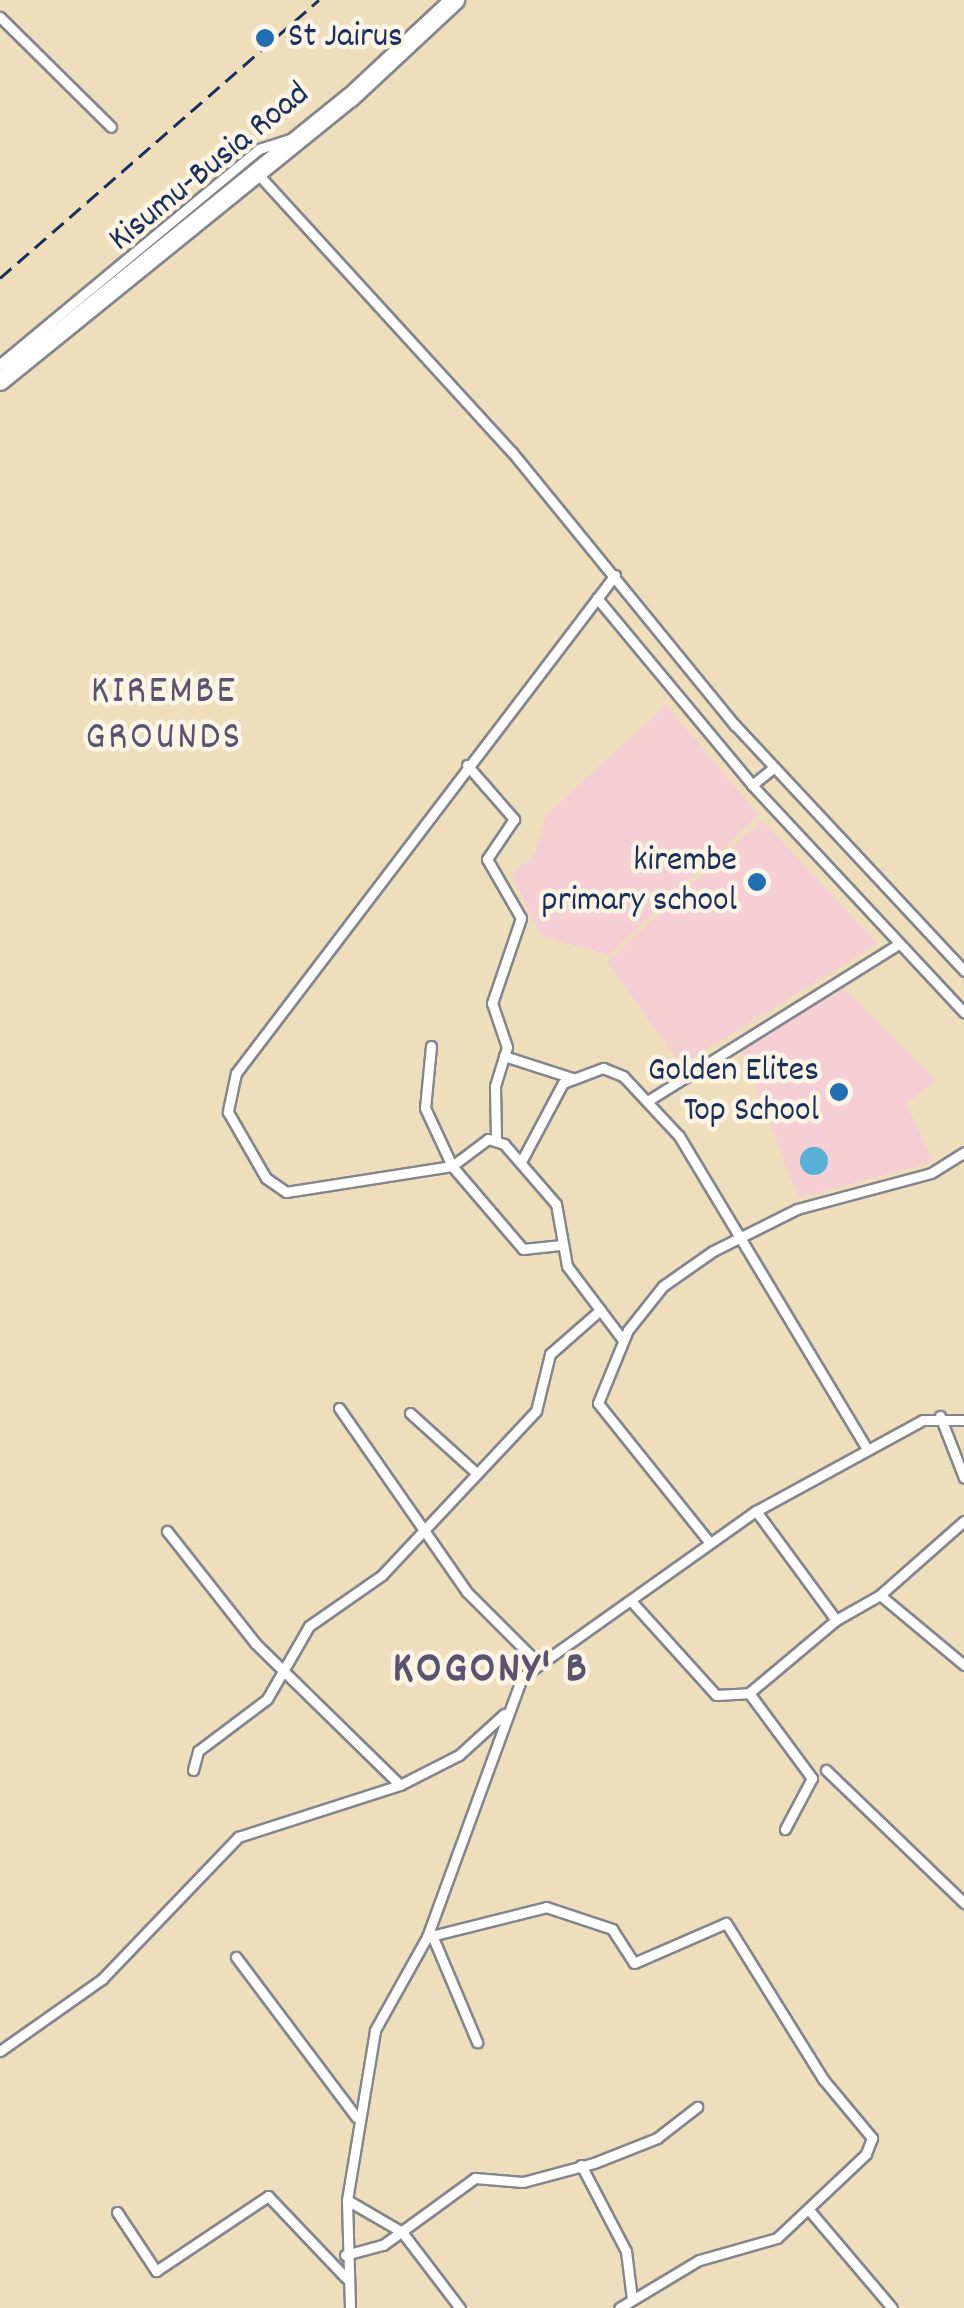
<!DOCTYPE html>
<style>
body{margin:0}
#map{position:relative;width:964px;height:2308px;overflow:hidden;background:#eedebc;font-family:Dekko,sans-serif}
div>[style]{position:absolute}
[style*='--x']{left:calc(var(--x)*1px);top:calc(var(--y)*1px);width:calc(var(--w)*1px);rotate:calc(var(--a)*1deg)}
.built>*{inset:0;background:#f6cfd5}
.water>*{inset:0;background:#59b0d6}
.round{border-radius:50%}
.roads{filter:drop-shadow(2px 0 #84868d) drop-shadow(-2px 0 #84868d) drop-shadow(0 2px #84868d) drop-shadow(0 -2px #84868d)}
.street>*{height:9px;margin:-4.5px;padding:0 4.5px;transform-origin:4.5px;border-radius:4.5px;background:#fff}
.highway>*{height:18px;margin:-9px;padding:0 9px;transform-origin:9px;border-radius:9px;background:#fff}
.rail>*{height:2.5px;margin-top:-1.25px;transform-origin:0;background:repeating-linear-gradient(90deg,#1b2f5e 0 15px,transparent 0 23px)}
.dots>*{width:28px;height:28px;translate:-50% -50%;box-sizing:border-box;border:5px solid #fcf5e5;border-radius:50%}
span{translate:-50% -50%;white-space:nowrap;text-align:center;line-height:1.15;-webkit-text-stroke:9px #fcf5e5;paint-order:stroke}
.poi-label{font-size:35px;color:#1b2f5e}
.left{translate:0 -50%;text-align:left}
.right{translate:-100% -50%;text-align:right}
.street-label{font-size:35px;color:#1b2f5e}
.quarter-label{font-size:40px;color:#5a5370;letter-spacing:2.5px}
.district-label{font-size:45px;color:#5a5370;font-weight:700;letter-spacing:2.5px}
</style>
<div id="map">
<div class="built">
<i style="clip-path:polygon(666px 705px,759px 815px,609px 955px,541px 936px,511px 874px,534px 856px,547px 814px)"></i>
<i style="clip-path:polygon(762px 820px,878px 944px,681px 1065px,607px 962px)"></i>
<i style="clip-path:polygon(842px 986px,937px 1081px,906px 1103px,933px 1162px,798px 1198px,741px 1048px)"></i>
</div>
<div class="water">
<i class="round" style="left:800px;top:1147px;width:28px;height:28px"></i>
</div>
<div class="roads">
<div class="street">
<i style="--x:0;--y:17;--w:156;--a:44.7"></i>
<i style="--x:257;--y:173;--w:378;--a:47.6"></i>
<i style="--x:512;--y:452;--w:353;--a:50.8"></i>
<i style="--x:735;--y:725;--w:336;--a:47"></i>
<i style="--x:0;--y:364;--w:337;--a:-39.7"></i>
<i style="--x:259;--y:149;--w:42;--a:-18"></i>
<i style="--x:615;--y:575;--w:626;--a:127.27"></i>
<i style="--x:236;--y:1073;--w:40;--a:102"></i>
<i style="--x:228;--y:1112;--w:76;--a:60.1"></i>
<i style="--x:266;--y:1178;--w:24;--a:35"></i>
<i style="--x:286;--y:1192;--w:168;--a:-8.9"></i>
<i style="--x:452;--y:1166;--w:45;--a:-36.9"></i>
<i style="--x:488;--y:1139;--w:17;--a:17"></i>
<i style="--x:504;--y:1144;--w:79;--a:49.1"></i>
<i style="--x:556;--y:1204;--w:63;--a:79.9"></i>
<i style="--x:567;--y:1266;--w:93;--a:52.9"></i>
<i style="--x:597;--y:598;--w:243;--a:50.3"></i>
<i style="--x:752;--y:785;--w:311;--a:47"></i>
<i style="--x:467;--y:765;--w:72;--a:49"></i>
<i style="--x:514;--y:819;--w:48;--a:124"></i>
<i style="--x:487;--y:859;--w:68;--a:60"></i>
<i style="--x:521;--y:918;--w:90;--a:108.8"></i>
<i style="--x:492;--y:1003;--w:46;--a:71.2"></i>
<i style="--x:507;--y:1047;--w:41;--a:107.1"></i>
<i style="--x:495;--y:1086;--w:53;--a:88.9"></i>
<i style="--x:752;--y:785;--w:28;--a:-39"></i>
<i style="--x:431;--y:1046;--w:62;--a:95.5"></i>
<i style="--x:425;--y:1108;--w:64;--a:65"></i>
<i style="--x:452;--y:1166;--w:109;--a:49.5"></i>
<i style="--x:523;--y:1249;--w:37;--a:-6"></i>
<i style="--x:504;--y:1056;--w:71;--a:17.9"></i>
<i style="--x:649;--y:1100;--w:292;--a:-32"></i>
<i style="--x:522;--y:1160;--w:87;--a:-62"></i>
<i style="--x:563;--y:1083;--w:43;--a:-20.6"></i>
<i style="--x:603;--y:1068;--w:22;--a:22"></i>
<i style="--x:623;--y:1076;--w:82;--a:47"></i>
<i style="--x:679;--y:1136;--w:365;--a:59"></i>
<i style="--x:339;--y:1408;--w:224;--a:55.2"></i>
<i style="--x:467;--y:1592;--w:99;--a:45"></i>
<i style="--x:410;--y:1413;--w:85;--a:42.1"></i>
<i style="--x:940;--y:1416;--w:66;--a:68.8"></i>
<i style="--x:167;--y:1531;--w:142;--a:51.8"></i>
<i style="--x:255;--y:1643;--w:203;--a:44.4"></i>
<i style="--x:710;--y:1543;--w:179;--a:-128.7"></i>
<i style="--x:598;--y:1403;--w:79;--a:-67.7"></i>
<i style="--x:628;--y:1330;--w:56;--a:-51.5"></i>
<i style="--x:663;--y:1286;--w:61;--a:-35"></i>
<i style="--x:713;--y:1251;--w:94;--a:-26.6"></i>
<i style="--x:797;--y:1209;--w:139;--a:-15"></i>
<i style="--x:931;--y:1173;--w:39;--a:-32"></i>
<i style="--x:880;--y:1595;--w:109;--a:39.8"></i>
<i style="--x:632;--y:1602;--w:125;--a:47.9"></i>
<i style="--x:716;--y:1695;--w:33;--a:-3"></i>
<i style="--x:749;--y:1693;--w:114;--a:-40"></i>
<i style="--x:836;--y:1620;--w:135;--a:-126.3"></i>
<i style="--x:836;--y:1620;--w:51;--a:-29.6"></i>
<i style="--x:880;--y:1595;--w:112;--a:-41.4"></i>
<i style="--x:749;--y:1693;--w:106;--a:53.5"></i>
<i style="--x:812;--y:1778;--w:58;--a:117.9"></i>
<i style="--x:193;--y:1770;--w:20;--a:-75"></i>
<i style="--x:198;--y:1751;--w:86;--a:-37"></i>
<i style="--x:267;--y:1699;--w:84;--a:-60.1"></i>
<i style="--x:309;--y:1626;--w:89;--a:-34.9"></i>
<i style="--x:382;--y:1575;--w:225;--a:-46.8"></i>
<i style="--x:536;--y:1411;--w:59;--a:-76.2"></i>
<i style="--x:550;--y:1354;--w:67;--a:-41.3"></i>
<i style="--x:826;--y:1770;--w:192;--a:43.9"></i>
<i style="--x:427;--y:1937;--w:123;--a:-14.1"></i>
<i style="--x:546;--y:1907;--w:70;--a:18.4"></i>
<i style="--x:612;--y:1929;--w:40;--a:57.1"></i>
<i style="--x:634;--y:1963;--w:100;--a:-23.5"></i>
<i style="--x:726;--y:1923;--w:184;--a:58.1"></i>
<i style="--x:823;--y:2079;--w:77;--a:50.3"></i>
<i style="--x:872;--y:2138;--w:17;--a:111"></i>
<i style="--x:866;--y:2154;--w:122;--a:136.7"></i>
<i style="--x:777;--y:2238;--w:81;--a:164.2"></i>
<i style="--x:699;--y:2260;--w:93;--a:149"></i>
<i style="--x:434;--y:1940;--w:111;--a:67.1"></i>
<i style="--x:236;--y:1957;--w:200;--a:53.1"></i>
<i style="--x:0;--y:2051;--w:125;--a:-35.2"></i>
<i style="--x:102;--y:1979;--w:197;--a:-46.2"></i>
<i style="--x:238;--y:1837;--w:170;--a:-17.8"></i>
<i style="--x:400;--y:1785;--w:66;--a:-27"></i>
<i style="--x:459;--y:1755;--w:61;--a:-42.3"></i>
<i style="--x:581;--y:2165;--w:97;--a:62.4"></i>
<i style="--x:626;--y:2251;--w:48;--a:82.9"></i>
<i style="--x:347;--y:2200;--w:64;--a:30.2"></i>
<i style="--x:402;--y:2232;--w:96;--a:52.7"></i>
<i style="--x:809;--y:2210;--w:128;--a:49.7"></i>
<i style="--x:117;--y:2212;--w:71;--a:56.5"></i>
<i style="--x:156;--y:2271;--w:135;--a:-33.8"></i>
<i style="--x:268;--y:2196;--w:113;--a:46.4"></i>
<i style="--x:345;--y:2255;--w:39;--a:-15"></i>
<i style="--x:383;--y:2245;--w:114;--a:-36.1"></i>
<i style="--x:475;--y:2178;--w:48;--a:4.8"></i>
<i style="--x:523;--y:2182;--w:73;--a:-15"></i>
<i style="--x:594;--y:2163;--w:68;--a:-21.6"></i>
<i style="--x:657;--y:2138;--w:51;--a:-37.8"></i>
<i style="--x:350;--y:2308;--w:108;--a:-91.6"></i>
<i style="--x:347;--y:2200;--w:172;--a:-80.6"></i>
<i style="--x:375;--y:2030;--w:107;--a:-60.8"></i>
<i style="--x:427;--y:1937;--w:277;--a:-69.9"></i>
<i style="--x:522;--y:1677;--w:287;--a:-35.4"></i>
<i style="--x:756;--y:1511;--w:190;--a:-28.6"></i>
<i style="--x:923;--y:1420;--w:41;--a:0"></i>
</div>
<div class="highway">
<i style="--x:0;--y:381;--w:450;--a:-39"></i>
<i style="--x:350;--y:98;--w:144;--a:-43"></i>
</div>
</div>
<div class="rail">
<i style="--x:0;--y:278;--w:423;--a:-41.1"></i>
</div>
<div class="dots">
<i style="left:265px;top:38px;background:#1f6fb2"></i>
<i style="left:757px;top:882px;background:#1f6fb2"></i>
<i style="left:839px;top:1092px;background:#1f6fb2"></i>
</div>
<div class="poi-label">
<span class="left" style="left:288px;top:38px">St Jairus</span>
<span class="right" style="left:737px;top:882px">kirembe<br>primary school</span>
<span class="right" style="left:819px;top:1092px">Golden Elites<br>Top School</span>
</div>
<div class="street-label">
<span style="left:210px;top:168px;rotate:-39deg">Kisumu-Busia Road</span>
</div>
<div class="quarter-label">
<span style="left:164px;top:717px">KIREMBE<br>GROUNDS</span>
</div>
<div class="district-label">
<span style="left:491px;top:1672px">KOGONY' B</span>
</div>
</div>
